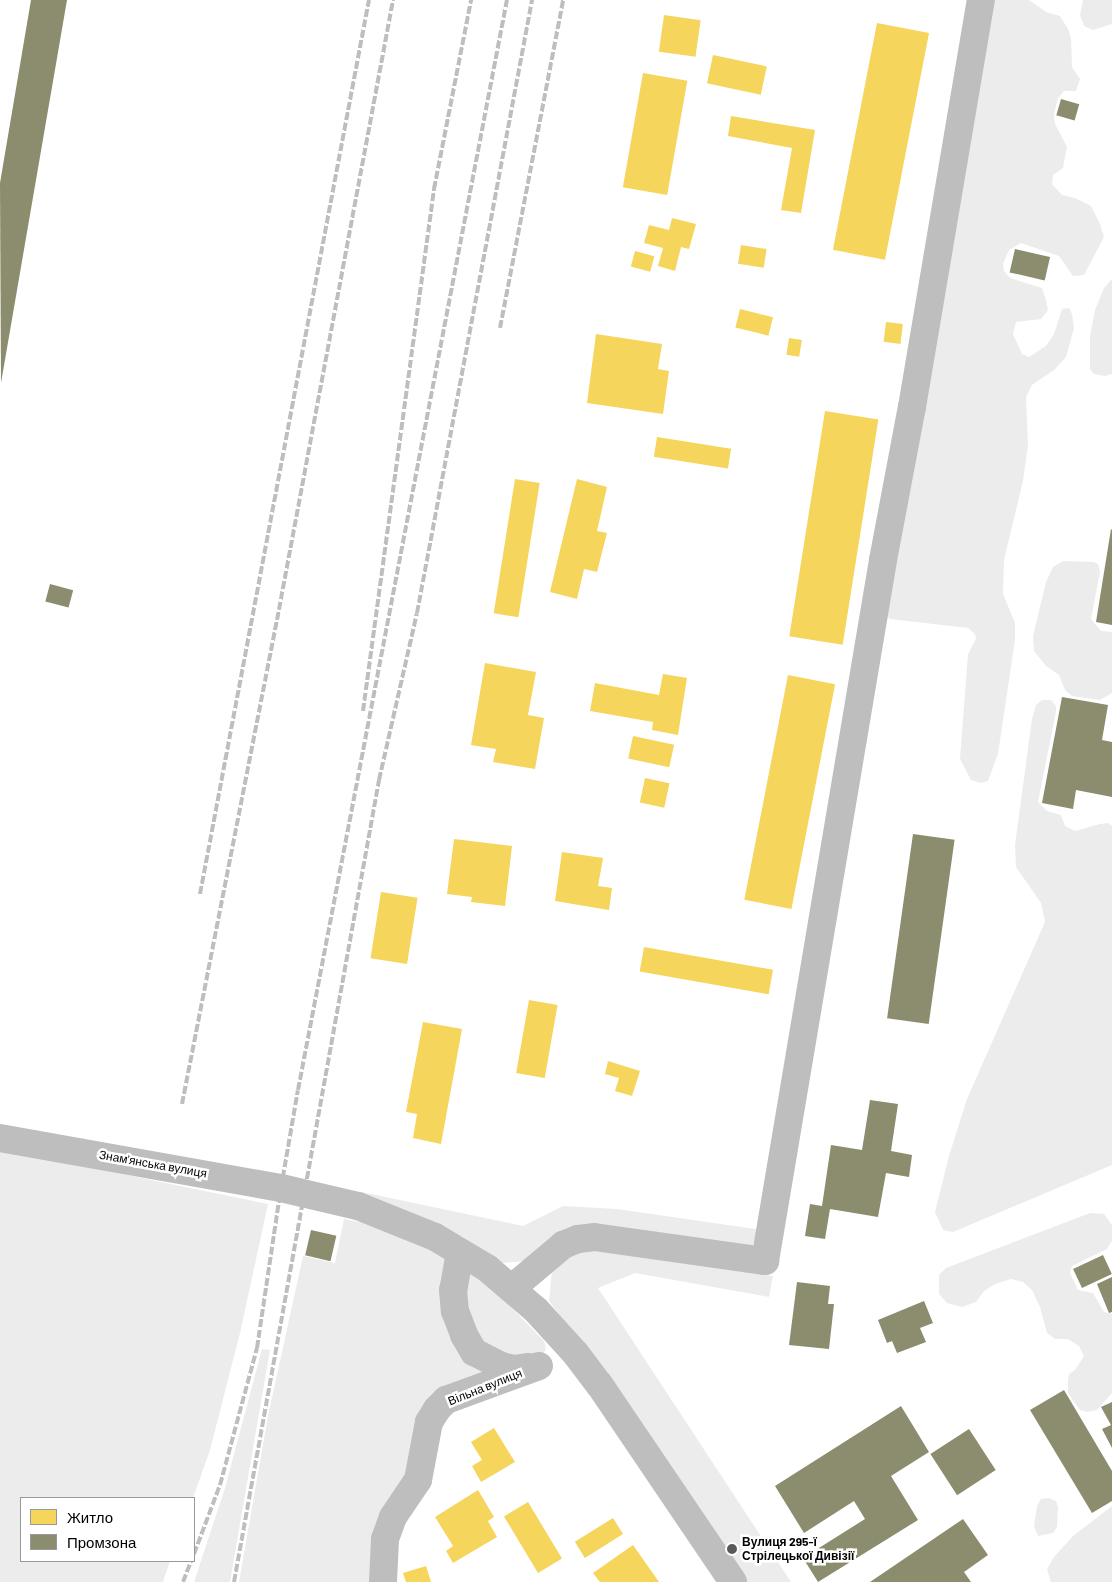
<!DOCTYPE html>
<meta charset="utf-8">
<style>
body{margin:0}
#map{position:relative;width:1112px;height:1582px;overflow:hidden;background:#fff;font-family:Barlow,sans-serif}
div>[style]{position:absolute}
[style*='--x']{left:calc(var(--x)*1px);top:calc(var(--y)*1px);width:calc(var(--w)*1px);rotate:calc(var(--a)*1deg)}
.green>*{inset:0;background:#ececec}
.homes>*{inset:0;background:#f6d55c;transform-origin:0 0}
.industry>*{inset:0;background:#8c8c6e;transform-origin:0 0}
.minor>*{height:28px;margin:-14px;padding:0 14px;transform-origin:14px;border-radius:14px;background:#bebebe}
.rail>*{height:4px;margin-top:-2px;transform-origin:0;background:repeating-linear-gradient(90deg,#bebebe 0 8px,transparent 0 10.5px)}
.dots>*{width:14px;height:14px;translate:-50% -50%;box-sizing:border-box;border:2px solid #fff;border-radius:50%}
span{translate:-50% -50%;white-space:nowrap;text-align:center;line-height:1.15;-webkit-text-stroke:5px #fff;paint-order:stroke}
.street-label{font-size:12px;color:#000}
.poi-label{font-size:12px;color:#000;font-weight:700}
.left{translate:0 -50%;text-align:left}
.legend{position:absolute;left:20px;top:1497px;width:175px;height:65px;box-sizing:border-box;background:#fff;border:1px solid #999;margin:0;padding:6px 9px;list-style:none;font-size:15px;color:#000}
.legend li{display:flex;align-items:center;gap:10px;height:25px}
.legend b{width:25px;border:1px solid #999}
</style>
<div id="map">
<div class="green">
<i style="clip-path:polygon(971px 0,1029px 0,1046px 12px,1060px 16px,1068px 29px,1071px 38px,1072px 67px,1080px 79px,1076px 91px,1064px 91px,1058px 98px,1054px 114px,1055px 124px,1067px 147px,1063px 168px,1053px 175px,1052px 184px,1062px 195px,1075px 198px,1091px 206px,1100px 224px,1104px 237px,1084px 275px,1073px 276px,1059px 256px,1021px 243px,1009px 250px,1003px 264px,1004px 271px,1010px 278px,1042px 288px,1046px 300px,1048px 310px,1041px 319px,1016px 322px,1013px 334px,1022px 354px,1029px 357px,1046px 346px,1054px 334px,1062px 309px,1069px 308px,1072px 314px,1074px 328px,1066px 357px,1054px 370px,1032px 385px,1026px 397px,1028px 445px,1023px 481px,1004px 560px,1003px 594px,1015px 623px,1015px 640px,998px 754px,988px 781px,981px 783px,971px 780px,960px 759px,968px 654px,976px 639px,975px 634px,968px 628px,890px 619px,883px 611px)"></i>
<i style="clip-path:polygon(1083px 0,1112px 0,1112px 24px,1093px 30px,1084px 26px,1080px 15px)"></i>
<i style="clip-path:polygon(1112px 279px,1112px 374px,1105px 376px,1094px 374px,1090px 369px,1090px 336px,1095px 310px,1104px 288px)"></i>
<i style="clip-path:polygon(1063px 561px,1094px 562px,1098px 564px,1100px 572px,1091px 619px,1101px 631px,1112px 632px,1112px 693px,1100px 700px,1072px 696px,1065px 690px,1059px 675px,1046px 666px,1034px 651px,1033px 636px,1046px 582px,1053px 567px)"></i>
<i style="clip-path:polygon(1042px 700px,1051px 700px,1056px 706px,1056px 712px,1038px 802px,1047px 811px,1061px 815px,1065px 826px,1075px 831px,1100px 824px,1108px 823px,1112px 826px,1112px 1165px,953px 1232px,943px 1230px,935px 1212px,949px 1156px,967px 1099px,1045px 922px,1041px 903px,1016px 867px,1015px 845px,1032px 719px,1036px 705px)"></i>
<i style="clip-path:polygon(0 1149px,268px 1204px,240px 1333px,210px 1450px,193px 1498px,21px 1498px,21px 1561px,170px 1561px,163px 1582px,0 1582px)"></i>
<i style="clip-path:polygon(319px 1183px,523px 1226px,563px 1206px,617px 1209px,762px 1230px,757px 1241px,751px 1246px,595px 1230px,526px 1261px,501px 1263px,465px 1238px,366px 1197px)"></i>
<i style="clip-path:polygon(1090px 1213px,1104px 1214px,1112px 1225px,1112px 1241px,1107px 1249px,1072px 1266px,1070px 1273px,1078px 1290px,1093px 1293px,1104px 1312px,1112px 1314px,1112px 1393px,1097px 1410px,1087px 1412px,1080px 1410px,1068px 1393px,1068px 1382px,1069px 1374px,1075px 1370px,1084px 1356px,1079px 1346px,1068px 1339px,1055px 1339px,1047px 1333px,1040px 1307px,1032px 1290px,1023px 1282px,1011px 1279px,995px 1284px,984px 1291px,976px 1302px,962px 1307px,947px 1303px,939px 1294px,939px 1275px,946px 1268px)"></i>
<i style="clip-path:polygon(344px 1219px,360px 1222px,429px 1248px,479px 1279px,507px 1303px,544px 1341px,546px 1348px,543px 1355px,441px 1395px,378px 1582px,239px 1582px,268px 1416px,303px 1256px,335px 1263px)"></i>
<i style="clip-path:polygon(592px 1248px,773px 1276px,769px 1297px,635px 1273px,598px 1288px,791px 1582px,745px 1582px,607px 1379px,549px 1301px,552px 1269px,565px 1256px)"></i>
<i style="clip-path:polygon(262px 1349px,270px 1350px,230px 1582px,194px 1582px,225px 1488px)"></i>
<i style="clip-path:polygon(1049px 1498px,1056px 1501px,1058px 1507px,1057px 1527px,1053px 1533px,1038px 1536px,1034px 1526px,1037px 1506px,1041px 1499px)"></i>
<i style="clip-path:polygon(1112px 1506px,1112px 1582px,1051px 1582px,1047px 1569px,1054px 1557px,1073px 1536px)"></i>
</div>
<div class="homes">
<i style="left:664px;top:15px;width:37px;height:37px;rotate:8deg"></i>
<i style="left:877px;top:23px;width:53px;height:231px;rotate:11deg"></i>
<i style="left:713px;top:55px;width:55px;height:29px;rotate:12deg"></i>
<i style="left:643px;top:73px;width:45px;height:116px;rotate:10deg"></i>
<i style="clip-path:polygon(731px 116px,815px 130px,801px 213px,781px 210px,792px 148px,728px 136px)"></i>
<i style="clip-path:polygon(672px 218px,696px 224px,689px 249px,681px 247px,675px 271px,658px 266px,663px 248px,644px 243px,649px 225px,669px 230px)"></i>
<i style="left:741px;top:245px;width:26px;height:19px;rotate:9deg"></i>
<i style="left:635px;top:251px;width:20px;height:16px;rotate:15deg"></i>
<i style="left:740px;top:309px;width:34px;height:19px;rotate:14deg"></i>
<i style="left:886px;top:322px;width:17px;height:20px;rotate:7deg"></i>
<i style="clip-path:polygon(596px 334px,662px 344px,658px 369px,669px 371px,663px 414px,587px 403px)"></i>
<i style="left:789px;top:338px;width:13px;height:17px;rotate:9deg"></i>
<i style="left:825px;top:411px;width:54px;height:228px;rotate:9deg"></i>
<i style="left:657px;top:437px;width:75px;height:20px;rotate:9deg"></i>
<i style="left:515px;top:479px;width:25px;height:136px;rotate:9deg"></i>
<i style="clip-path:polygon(577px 479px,607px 487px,597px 531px,607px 533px,597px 572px,584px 569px,577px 599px,550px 592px)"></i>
<i style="clip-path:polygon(485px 663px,536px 672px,528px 715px,544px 718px,535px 769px,493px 762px,496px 749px,471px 745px)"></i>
<i style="clip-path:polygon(663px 674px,687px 678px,678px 735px,652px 730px,653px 722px,590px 711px,595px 683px,659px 695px)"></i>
<i style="left:788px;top:675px;width:48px;height:229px;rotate:11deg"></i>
<i style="left:633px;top:736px;width:42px;height:23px;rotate:12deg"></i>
<i style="left:645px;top:778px;width:25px;height:25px;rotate:12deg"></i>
<i style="clip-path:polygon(454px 839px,512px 846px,505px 906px,471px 902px,472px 897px,447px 894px)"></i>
<i style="clip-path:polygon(562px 852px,603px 858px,598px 886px,612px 888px,609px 910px,555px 901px)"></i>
<i style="left:381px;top:892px;width:37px;height:67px;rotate:9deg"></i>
<i style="left:644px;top:947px;width:131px;height:25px;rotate:10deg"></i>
<i style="left:529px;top:1000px;width:29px;height:74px;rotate:10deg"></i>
<i style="clip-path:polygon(423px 1022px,462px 1029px,441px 1144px,413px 1138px,417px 1114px,406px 1112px)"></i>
<i style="clip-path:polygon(608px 1061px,640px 1071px,632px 1096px,615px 1091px,619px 1078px,605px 1074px)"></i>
<i style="clip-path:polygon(494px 1428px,515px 1462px,481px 1482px,472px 1466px,482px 1460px,471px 1442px)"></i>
<i style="clip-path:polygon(478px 1490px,494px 1517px,488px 1521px,497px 1537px,453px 1563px,446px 1551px,453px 1546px,435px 1517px)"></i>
<i style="left:528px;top:1502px;width:66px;height:28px;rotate:59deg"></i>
<i style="left:613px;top:1518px;width:19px;height:45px;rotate:58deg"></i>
<i style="clip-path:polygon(633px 1545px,659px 1582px,600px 1582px,593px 1573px)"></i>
<i style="clip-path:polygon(426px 1566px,431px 1582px,406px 1582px,403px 1573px)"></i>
</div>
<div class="industry">
<i style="clip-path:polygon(31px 0,67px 0,1px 383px,0 183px)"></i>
<i style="left:1061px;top:99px;width:19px;height:17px;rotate:16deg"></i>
<i style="left:1015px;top:249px;width:36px;height:24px;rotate:13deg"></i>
<i style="clip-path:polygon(1111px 529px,1112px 530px,1112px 625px,1096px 622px)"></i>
<i style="left:50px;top:584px;width:24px;height:18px;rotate:15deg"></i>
<i style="clip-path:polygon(1062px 697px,1108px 705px,1102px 740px,1112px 742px,1112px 797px,1076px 790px,1073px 809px,1042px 803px)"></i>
<i style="left:913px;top:834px;width:42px;height:186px;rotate:8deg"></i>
<i style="clip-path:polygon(870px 1100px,898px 1104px,891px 1151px,912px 1155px,909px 1177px,886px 1173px,878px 1217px,830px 1209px,825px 1239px,805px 1236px,810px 1204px,822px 1206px,831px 1145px,862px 1150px)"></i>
<i style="left:311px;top:1230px;width:26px;height:26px;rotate:13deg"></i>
<i style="left:1103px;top:1255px;width:21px;height:33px;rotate:65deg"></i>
<i style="clip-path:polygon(1112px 1277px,1112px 1312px,1109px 1313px,1097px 1284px)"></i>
<i style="clip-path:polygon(797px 1282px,830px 1286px,828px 1304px,834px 1304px,829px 1349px,789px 1345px)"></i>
<i style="clip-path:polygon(924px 1301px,933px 1323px,920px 1328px,926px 1342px,897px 1353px,892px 1341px,887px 1343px,878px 1320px)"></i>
<i style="clip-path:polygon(1064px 1390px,1112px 1471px,1112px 1501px,1092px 1513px,1030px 1410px)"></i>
<i style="clip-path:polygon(1112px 1402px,1112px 1448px,1102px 1429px,1111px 1425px,1101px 1407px)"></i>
<i style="clip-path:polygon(901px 1406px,929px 1452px,891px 1476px,918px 1520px,818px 1582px,803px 1558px,865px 1519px,854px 1501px,804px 1533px,775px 1486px)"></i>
<i style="left:969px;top:1429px;width:49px;height:46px;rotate:57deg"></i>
<i style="clip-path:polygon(963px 1519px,988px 1555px,964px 1572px,971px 1582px,870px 1582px)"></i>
</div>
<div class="minor">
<i style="--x:0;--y:1138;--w:285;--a:10.1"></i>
<i style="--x:281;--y:1188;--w:79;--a:13.2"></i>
<i style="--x:358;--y:1206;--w:83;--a:21.9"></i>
<i style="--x:435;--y:1237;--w:61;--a:30.8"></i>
<i style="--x:487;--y:1268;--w:65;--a:40.6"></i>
<i style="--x:536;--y:1310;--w:59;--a:47.7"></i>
<i style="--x:576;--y:1354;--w:38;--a:53"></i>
<i style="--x:599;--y:1384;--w:239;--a:55.9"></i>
<i style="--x:460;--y:1252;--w:39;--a:100"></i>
<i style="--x:453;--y:1290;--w:21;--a:85"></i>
<i style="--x:455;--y:1311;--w:26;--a:69"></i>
<i style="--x:464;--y:1335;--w:20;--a:60"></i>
<i style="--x:474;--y:1352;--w:30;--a:27"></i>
<i style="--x:501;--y:1366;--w:13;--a:13"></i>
<i style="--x:514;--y:1369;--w:15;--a:-8"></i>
<i style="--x:512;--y:1288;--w:67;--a:-40.1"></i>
<i style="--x:563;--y:1245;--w:16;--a:-22"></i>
<i style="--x:578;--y:1239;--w:16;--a:-7"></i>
<i style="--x:594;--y:1237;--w:173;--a:8"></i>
<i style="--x:765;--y:1261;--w:711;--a:-80.44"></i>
<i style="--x:883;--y:560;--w:156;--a:-79.3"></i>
<i style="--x:912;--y:407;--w:413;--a:-80.4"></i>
<i style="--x:383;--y:1582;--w:43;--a:-87.3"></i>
<i style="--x:385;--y:1539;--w:23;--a:-70"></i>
<i style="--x:393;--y:1517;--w:45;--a:-56"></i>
<i style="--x:418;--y:1480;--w:59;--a:-79.3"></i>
<i style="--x:429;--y:1422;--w:15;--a:-58"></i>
<i style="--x:437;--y:1409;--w:13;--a:-45"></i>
<i style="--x:446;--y:1400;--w:99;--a:-20.1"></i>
</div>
<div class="rail">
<i style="--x:500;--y:328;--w:334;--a:-79.1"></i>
<i style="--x:363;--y:711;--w:527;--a:-82.25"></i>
<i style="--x:434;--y:189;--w:193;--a:-78.9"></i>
<i style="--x:200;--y:894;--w:910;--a:-79.3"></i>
<i style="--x:182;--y:1104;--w:493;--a:-78.9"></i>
<i style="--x:277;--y:620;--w:631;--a:-79.4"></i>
<i style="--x:194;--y:1554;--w:74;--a:-69.4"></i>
<i style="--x:220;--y:1485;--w:142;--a:-74.9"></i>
<i style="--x:257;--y:1348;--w:162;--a:-81.5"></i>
<i style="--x:281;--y:1188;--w:99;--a:-80.2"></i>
<i style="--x:298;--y:1090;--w:1110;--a:-79.15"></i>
<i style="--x:183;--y:1582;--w:22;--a:-69"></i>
<i style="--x:234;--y:1582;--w:815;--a:-79.75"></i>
<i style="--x:379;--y:780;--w:171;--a:-77.2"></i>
<i style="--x:417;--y:613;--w:624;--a:-79.37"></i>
</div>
<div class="dots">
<i style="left:732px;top:1549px;background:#595959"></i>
</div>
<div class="street-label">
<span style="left:153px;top:1164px;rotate:10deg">Знам'янська вулиця</span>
<span style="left:485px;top:1387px;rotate:-22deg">Вільна вулиця</span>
</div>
<div class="poi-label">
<span class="left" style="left:742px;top:1549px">Вулиця 295-ї<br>Стрілецької Дивізії</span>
</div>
<ul class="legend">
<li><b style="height:14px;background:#f6d55c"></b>Житло</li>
<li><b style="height:14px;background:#8c8c6e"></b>Промзона</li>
</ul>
</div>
